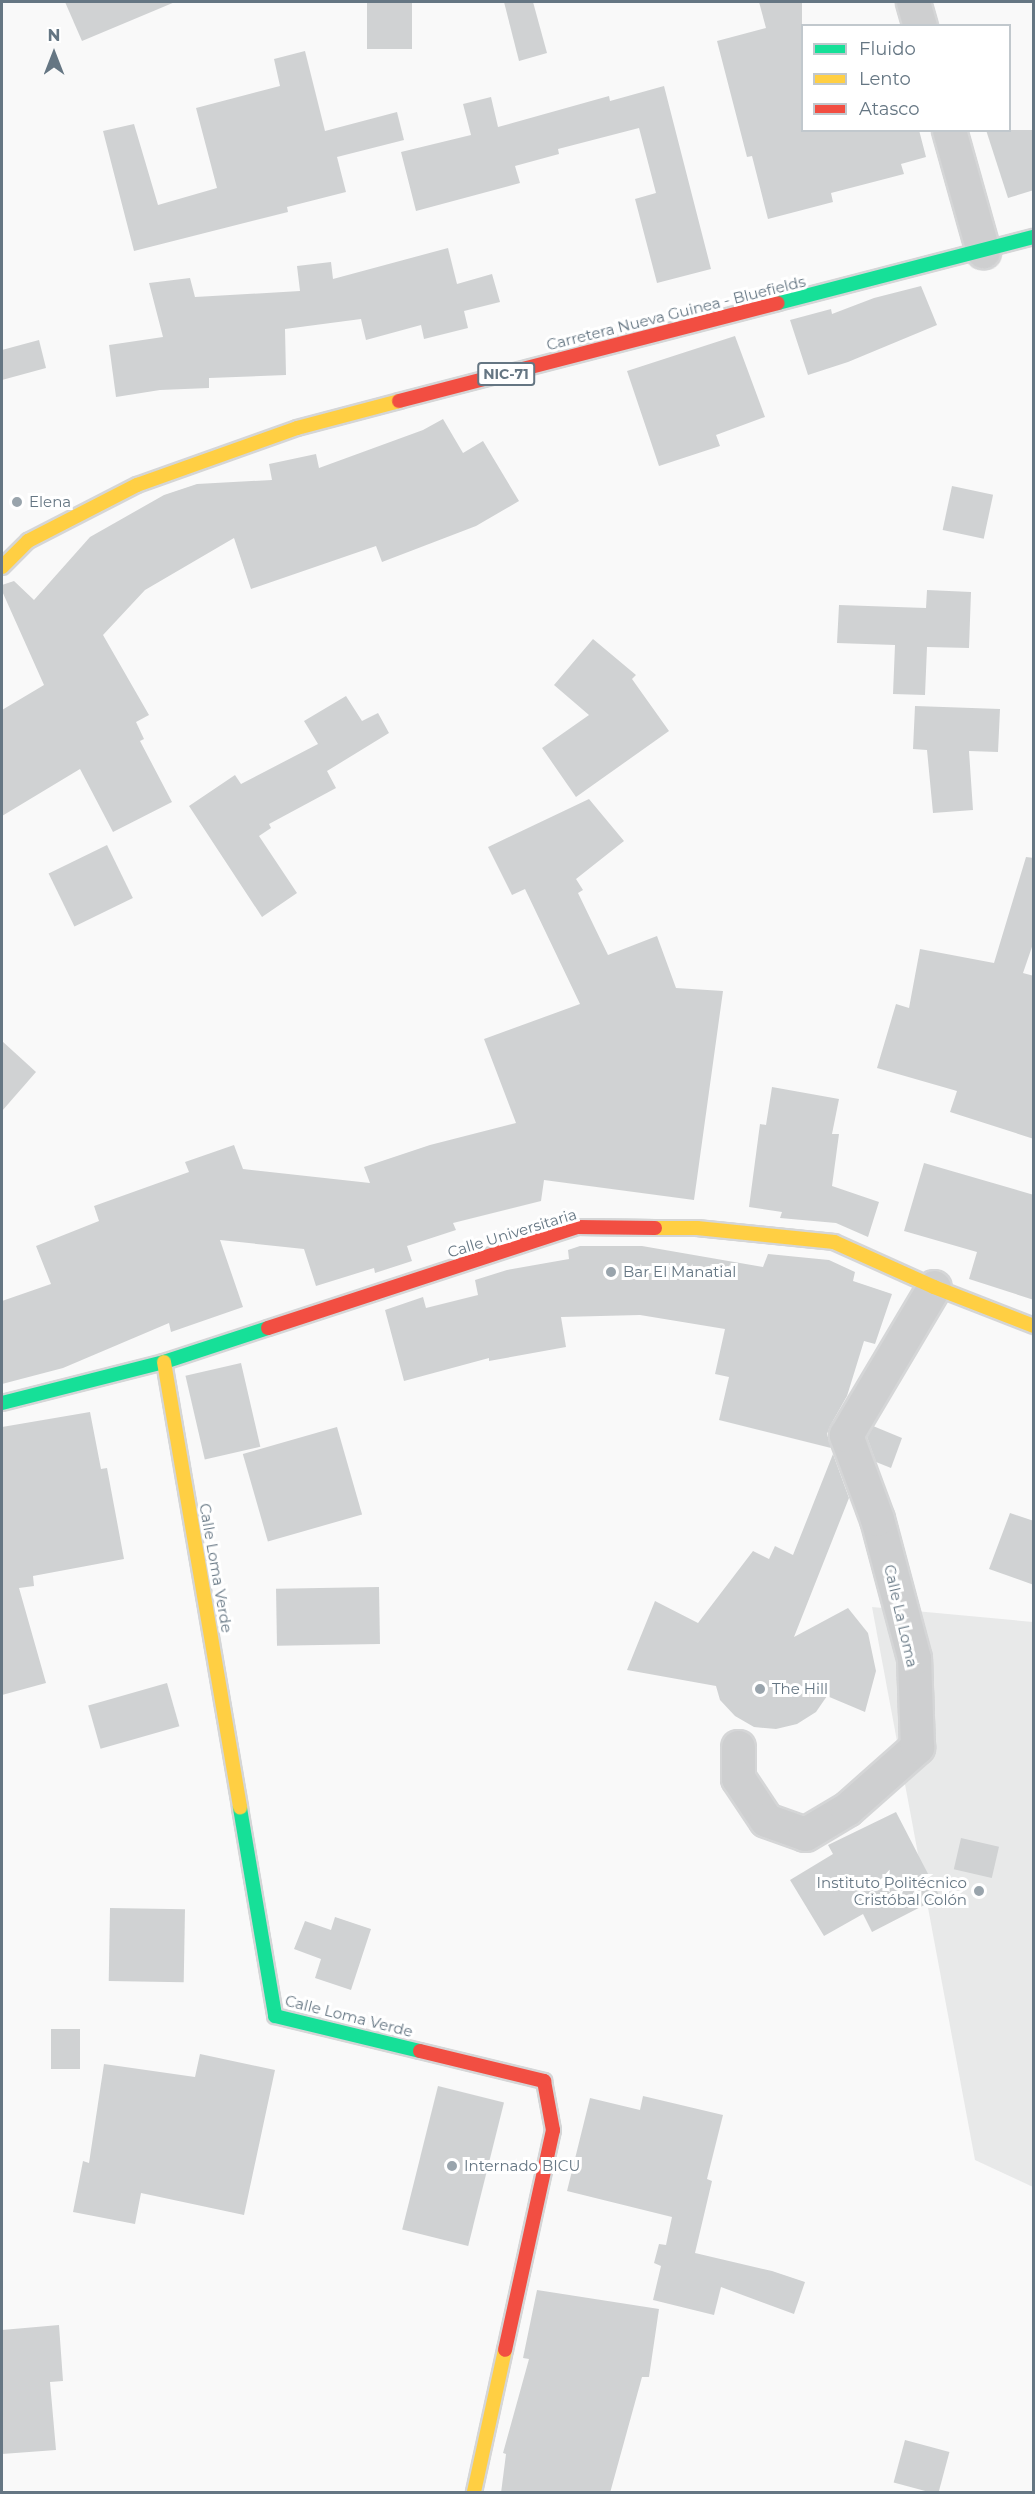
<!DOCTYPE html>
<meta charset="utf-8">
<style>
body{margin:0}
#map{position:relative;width:1035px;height:2494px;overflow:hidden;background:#f9f9f9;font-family:Montserrat,sans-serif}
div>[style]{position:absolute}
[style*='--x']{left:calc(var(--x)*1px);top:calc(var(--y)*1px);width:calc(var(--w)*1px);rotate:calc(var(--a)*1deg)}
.built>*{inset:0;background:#e8e9e9}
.building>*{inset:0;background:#d0d2d3;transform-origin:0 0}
.roads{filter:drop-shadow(2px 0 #d5d6d7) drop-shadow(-2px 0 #d5d6d7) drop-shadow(0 2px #d5d6d7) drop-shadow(0 -2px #d5d6d7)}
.street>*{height:33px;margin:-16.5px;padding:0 16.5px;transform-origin:16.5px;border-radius:16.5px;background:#cecfd0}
.fast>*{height:14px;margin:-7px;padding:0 7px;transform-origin:7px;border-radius:7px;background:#16e098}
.slow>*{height:14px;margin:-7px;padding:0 7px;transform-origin:7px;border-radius:7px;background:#ffcf43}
.jam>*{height:14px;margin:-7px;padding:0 7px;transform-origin:7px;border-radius:7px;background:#f24e42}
.dots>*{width:16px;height:16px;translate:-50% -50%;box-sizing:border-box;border:3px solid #fff;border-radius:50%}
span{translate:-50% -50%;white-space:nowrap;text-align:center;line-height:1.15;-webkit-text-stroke:6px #fff;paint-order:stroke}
.shield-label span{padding:2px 4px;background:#fff;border:2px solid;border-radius:4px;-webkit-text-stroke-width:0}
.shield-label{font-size:14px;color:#657683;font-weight:700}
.street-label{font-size:15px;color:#657683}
.poi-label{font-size:15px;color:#657683}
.left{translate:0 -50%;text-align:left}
.right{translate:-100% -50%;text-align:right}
.frame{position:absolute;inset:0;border:3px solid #657683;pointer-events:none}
.legend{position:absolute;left:801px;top:24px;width:210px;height:108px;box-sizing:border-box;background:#fff;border:2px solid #c1c8cd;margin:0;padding:8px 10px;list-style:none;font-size:18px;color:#657683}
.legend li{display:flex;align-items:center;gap:12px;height:30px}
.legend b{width:30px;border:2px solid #c1c8cd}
.north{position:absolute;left:24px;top:24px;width:60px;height:60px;-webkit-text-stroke:4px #fff;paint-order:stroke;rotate:0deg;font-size:16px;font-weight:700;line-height:24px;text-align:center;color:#657683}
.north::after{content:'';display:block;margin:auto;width:21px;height:27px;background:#657683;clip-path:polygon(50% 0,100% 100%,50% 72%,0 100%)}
</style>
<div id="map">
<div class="built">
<i style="clip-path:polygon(872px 1607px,1033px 1622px,1033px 2187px,975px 2160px)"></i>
</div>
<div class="building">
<i style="clip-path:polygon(65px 2px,175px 2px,82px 41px)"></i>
<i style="left:367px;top:2px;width:45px;height:47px"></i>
<i style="clip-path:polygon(504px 2px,533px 2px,547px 53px,519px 61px)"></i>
<i style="clip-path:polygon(759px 2px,802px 2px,802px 130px,919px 130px,926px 157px,901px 164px,904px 174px,831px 193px,833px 202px,768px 219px,752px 156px,747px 157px,717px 41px,766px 28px)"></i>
<i style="clip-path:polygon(305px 51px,325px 131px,397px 112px,404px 140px,337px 157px,346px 192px,287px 207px,288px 212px,134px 251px,103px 131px,134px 124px,158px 205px,217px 188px,196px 108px,280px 86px,274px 59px)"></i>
<i style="clip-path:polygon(664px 86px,711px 269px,657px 283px,635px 199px,656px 193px,639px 128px,558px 149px,559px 154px,515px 166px,520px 183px,416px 211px,401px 152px,471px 135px,463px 104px,491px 97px,498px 127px,609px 96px,610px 101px)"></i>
<i style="clip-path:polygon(986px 130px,1034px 130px,1034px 190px,1008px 198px)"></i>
<i style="clip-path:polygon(448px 248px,457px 284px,492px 274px,500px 302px,464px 311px,468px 328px,424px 339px,421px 325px,366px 340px,361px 319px,285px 329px,286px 375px,209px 378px,209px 388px,160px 390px,116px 397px,109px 345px,163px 337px,149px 283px,190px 278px,195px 297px,300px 291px,297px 266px,331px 262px,333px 279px)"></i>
<i style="clip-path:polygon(921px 286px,937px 325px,848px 362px,808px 375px,790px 320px,831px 309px,832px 314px,874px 298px)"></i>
<i style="clip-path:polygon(735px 336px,765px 417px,716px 435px,720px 446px,659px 466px,627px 371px)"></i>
<i style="clip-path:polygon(39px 340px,46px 368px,2px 380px,2px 350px)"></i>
<i style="clip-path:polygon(443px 419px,463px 453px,483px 441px,519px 501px,476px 526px,382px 562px,376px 546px,251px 589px,234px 538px,145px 590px,103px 635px,149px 715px,136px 722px,144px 739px,140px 741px,172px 802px,113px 832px,80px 769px,2px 816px,2px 710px,44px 685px,2px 591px,2px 585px,14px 581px,34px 600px,90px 537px,164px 495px,197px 484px,272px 480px,269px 464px,316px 454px,319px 468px,423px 430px)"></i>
<i style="left:952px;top:486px;width:42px;height:45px;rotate:12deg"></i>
<i style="clip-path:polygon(927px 590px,971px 592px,969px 648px,927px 647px,925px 695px,893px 694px,895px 645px,837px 643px,839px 605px,926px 608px)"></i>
<i style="clip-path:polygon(593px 639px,636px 675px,632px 679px,669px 731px,576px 797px,542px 748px,589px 715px,554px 685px)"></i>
<i style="clip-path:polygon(346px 696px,362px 721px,378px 713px,389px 733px,327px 771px,336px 788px,269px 824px,271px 828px,259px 836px,297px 893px,262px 917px,189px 806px,235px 775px,241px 784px,318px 744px,304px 721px)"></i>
<i style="clip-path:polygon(915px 706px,1000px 709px,998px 752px,969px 751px,973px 810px,933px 813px,927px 750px,913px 749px)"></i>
<i style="clip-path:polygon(589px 799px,624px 841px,576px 879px,583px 890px,578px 893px,608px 955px,657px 936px,676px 988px,723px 991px,694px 1200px,544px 1180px,541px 1201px,453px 1223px,456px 1230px,407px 1246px,412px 1261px,375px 1273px,374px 1268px,316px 1286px,304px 1249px,220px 1240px,243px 1307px,171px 1332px,169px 1323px,63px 1368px,2px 1384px,2px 1301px,51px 1284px,36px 1246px,99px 1221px,94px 1206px,189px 1172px,185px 1162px,234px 1145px,243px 1169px,370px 1183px,364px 1167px,430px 1145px,516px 1123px,484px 1039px,580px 1004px,525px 889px,512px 895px,488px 847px)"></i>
<i style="left:107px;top:845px;width:59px;height:65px;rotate:64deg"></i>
<i style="clip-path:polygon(1026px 857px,1034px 858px,1034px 941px,1023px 973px,1034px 976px,1034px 1139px,950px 1112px,957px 1091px,877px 1068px,896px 1004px,909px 1008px,920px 949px,994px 963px)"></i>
<i style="clip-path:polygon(2px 1041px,36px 1072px,2px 1111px)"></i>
<i style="clip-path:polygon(772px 1087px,839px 1099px,832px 1134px,839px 1134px,832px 1186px,879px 1202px,868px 1237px,836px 1223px,780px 1218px,782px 1212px,749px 1207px,760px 1124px,766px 1125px)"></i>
<i style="clip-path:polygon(924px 1163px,1034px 1195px,1034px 1300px,969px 1279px,977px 1252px,904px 1231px)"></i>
<i style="clip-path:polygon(580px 1246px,642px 1246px,763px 1267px,768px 1254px,829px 1260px,855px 1272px,853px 1281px,892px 1294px,875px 1344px,864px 1341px,847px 1396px,830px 1426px,827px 1434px,831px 1448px,719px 1420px,729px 1377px,715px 1374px,725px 1329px,640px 1315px,561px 1317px,566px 1347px,489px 1361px,489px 1358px,404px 1381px,385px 1310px,423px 1297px,426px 1308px,478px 1295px,475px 1280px,507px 1270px,569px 1259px,568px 1250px)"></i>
<i style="left:241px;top:1363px;width:86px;height:57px;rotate:77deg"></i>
<i style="clip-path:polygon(90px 1412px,101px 1469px,107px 1468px,124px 1559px,33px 1576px,34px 1586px,19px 1588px,46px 1683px,2px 1695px,2px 1427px)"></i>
<i style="clip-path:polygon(873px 1426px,902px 1438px,891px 1468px,876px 1462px,867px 1437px)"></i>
<i style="left:337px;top:1427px;width:91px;height:98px;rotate:74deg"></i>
<i style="clip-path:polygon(833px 1454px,849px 1498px,794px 1637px,848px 1608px,868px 1633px,876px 1671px,865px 1712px,827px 1696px,816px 1712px,797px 1724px,776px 1729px,754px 1727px,735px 1716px,720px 1700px,716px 1686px,627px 1670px,655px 1601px,698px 1623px,753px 1551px,769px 1559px,775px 1546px,793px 1555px)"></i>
<i style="clip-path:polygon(1010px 1513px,1034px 1521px,1034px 1585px,989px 1569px)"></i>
<i style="left:379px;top:1587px;width:57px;height:103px;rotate:89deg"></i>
<i style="left:167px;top:1683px;width:45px;height:82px;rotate:74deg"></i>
<i style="clip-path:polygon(896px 1812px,940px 1897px,872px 1932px,863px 1914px,824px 1936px,790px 1880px,833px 1854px,828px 1845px)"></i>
<i style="left:961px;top:1838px;width:39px;height:32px;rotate:13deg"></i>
<i style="left:110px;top:1908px;width:75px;height:73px;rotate:1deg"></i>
<i style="clip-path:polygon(335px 1917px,371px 1929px,351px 1990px,315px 1978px,321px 1959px,294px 1949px,305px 1921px,331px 1930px)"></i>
<i style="left:51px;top:2029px;width:29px;height:40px"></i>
<i style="clip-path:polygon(200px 2054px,275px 2070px,244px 2215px,141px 2193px,135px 2224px,73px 2212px,83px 2161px,89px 2163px,104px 2064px,195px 2077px)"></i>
<i style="left:438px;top:2086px;width:68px;height:148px;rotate:14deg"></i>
<i style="clip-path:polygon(643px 2096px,723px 2115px,707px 2179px,712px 2181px,695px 2253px,772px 2271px,805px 2282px,794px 2314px,721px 2287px,714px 2315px,653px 2300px,661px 2266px,654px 2263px,659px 2244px,666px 2245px,672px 2217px,567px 2191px,590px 2098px,640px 2110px)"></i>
<i style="clip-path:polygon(537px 2290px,659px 2309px,649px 2377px,642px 2377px,610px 2493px,501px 2493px,506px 2454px,503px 2453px,529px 2359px,523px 2358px)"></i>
<i style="clip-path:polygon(59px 2325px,63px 2381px,50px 2382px,56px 2450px,2px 2454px,2px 2330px)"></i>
<i style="left:905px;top:2440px;width:46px;height:44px;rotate:15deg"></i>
</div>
<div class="roads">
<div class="street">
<i style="--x:913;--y:2;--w:25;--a:74"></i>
<i style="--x:949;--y:130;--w:126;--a:74.3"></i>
<i style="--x:738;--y:1747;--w:31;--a:90"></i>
<i style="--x:738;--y:1778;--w:50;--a:56.3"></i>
<i style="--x:766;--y:1820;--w:41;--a:19.7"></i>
<i style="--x:805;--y:1834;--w:49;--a:-30.8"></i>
<i style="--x:847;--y:1809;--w:94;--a:-41.5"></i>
<i style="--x:917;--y:1747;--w:89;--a:-91.9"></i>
<i style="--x:914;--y:1658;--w:144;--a:-104.9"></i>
<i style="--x:877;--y:1519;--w:90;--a:-110.3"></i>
<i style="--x:846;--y:1435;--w:172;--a:-59.3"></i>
</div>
<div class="fast">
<i style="--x:778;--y:303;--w:264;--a:-14.5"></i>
<i style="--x:2;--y:1403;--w:167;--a:-14.2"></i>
<i style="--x:164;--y:1362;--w:109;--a:-18.1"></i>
<i style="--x:240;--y:1808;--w:211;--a:80.4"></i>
<i style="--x:275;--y:2016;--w:149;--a:13.6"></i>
</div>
<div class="slow">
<i style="--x:2;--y:567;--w:37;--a:-45"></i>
<i style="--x:28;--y:541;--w:123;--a:-27.2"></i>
<i style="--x:137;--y:485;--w:170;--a:-19.6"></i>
<i style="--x:297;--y:428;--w:106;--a:-14.8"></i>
<i style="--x:655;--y:1228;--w:42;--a:0"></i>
<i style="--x:697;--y:1228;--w:138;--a:5.8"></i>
<i style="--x:834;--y:1242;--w:110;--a:24.2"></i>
<i style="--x:934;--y:1287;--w:107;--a:21.3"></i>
<i style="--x:164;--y:1362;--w:452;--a:80.3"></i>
<i style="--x:474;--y:2492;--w:145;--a:-77.7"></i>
</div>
<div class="jam">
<i style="--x:399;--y:401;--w:391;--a:-14.5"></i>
<i style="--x:268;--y:1328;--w:325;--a:-18.1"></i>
<i style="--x:577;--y:1227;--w:78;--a:0.7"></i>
<i style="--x:420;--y:2051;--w:128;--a:13.6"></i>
<i style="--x:544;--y:2081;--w:50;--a:79.6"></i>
<i style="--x:553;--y:2130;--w:225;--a:102.3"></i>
</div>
</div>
<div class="dots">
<i style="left:17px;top:502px;background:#99a4ac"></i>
<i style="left:611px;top:1272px;background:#99a4ac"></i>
<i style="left:760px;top:1689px;background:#99a4ac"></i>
<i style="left:979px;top:1891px;background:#99a4ac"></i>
<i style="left:452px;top:2166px;background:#99a4ac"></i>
</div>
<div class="shield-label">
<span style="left:506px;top:374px">NIC-71</span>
</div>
<div class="street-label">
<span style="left:676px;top:313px;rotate:-14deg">Carretera Nueva Guinea - Bluefields</span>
<span style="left:512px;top:1233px;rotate:-17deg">Calle Universitaria</span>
<span style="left:216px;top:1568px;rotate:80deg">Calle Loma Verde</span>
<span style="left:901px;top:1616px;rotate:77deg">Calle La Loma</span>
<span style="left:349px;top:2016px;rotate:14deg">Calle Loma Verde</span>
</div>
<div class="poi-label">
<span class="left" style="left:29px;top:502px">Elena</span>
<span class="left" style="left:623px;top:1272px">Bar El Manatial</span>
<span class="left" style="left:772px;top:1689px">The Hill</span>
<span class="right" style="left:967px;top:1891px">Instituto Politécnico<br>Cristóbal Colón</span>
<span class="left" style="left:464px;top:2166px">Internado BICU</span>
</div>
<div class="frame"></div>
<ul class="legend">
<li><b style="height:8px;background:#16e098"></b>Fluido</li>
<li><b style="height:8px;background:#ffcf43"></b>Lento</li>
<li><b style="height:8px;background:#f24e42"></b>Atasco</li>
</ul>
<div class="north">N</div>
</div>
